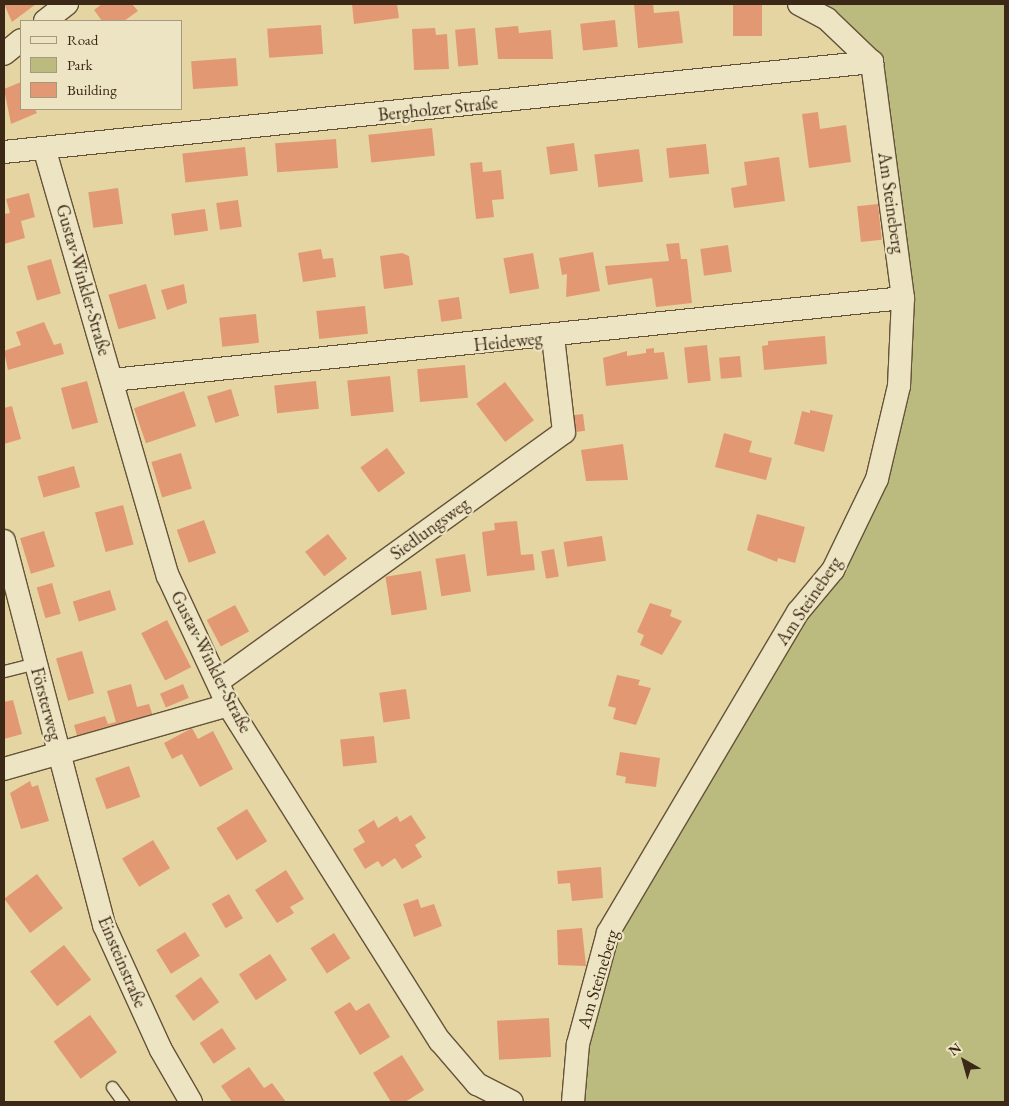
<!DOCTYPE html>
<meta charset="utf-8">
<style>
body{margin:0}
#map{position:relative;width:1009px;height:1106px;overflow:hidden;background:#e4d5a2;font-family:"EB Garamond",serif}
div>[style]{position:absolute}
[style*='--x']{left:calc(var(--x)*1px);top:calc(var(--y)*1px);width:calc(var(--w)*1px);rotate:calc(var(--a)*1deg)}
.green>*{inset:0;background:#bcbb7f}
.building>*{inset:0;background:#e29973;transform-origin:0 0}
.roads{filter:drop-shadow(1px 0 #655339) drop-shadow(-1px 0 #655339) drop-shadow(0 1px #655339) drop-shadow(0 -1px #655339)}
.service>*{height:11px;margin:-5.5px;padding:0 5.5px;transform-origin:5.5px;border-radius:5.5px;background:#ede4c3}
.minor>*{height:22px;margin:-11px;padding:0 11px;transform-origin:11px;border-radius:11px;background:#ede4c3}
span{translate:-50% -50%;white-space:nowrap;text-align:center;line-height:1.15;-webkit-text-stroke:4.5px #ede4c3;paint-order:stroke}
.street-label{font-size:18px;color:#3b2816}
.frame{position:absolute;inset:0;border:5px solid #3b2816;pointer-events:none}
.legend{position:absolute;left:20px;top:20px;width:162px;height:90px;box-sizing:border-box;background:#ede4c3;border:1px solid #a6997e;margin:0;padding:6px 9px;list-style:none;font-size:15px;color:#3b2816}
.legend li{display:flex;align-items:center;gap:10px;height:25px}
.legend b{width:25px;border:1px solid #a6997e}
.north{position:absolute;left:939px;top:1036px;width:50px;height:50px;-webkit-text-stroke:4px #ede4c3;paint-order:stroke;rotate:322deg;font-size:14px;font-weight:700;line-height:20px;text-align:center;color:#3b2816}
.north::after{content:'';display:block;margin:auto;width:18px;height:22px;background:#3b2816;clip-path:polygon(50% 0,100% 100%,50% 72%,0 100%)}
</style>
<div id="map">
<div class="green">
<i style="clip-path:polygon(799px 4px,1005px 4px,1005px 1102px,573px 1102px,608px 933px,833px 570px,899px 386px,872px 62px)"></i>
</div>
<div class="building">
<i style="clip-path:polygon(4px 4px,36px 4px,12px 22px)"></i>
<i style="clip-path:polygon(102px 4px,132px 4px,138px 11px,124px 21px,102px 21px,94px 10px)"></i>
<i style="clip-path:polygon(352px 4px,397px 4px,399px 18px,354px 24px)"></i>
<i style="clip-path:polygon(634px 4px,653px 4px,654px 13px,679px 11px,683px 43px,638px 48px)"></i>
<i style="left:733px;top:4px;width:29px;height:32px"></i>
<i style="left:615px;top:20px;width:27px;height:35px;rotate:84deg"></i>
<i style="left:321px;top:25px;width:29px;height:54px;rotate:86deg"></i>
<i style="clip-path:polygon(518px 26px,519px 33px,551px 30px,553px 59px,498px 59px,495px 28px)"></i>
<i style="clip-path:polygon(435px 28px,436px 35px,447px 34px,449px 69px,414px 70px,412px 29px)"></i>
<i style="left:475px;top:28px;width:37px;height:20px;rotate:85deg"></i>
<i style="left:236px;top:58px;width:28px;height:45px;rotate:86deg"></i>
<i style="clip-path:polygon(21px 82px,21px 109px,35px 109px,37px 113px,11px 124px,4px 89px)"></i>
<i style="clip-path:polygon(818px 112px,820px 129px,846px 125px,851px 162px,809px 168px,802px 114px)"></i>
<i style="left:432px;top:128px;width:28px;height:64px;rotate:84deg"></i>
<i style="left:336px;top:139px;width:29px;height:61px;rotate:86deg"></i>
<i style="left:574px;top:143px;width:28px;height:28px;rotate:82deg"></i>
<i style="left:706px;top:144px;width:30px;height:40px;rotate:84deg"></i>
<i style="left:245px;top:147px;width:29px;height:63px;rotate:84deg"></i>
<i style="left:639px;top:149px;width:33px;height:45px;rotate:83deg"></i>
<i style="clip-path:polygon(779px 157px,785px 201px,734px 208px,731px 188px,747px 185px,744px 162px)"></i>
<i style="clip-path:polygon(482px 162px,483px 172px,501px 170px,504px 199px,492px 200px,494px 217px,476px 219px,470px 163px)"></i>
<i style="left:118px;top:188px;width:36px;height:30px;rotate:82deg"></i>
<i style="clip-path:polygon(29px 193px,35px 217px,21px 221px,25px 238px,4px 244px,4px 214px,10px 213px,6px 199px)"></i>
<i style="left:238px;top:200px;width:27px;height:22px;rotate:82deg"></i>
<i style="left:878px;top:204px;width:36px;height:21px;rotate:84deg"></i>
<i style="left:205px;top:209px;width:22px;height:34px;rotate:82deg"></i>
<i style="clip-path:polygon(679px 243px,681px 259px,687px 259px,692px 303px,656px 307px,652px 278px,608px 285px,605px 266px,669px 261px,666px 244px)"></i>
<i style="left:728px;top:245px;width:27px;height:28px;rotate:82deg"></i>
<i style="clip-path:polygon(321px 249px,323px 259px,333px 258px,336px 277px,303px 282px,298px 253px)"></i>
<i style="clip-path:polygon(593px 252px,600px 291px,566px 297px,567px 274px,562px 275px,559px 258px)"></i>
<i style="clip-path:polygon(402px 253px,409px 256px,413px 285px,384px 289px,380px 256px)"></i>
<i style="left:533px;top:253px;width:36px;height:30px;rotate:80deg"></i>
<i style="left:51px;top:259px;width:36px;height:25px;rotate:74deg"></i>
<i style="left:146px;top:284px;width:36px;height:39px;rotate:74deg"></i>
<i style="clip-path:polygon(184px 284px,187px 303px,167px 310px,161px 290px)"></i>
<i style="left:459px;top:297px;width:22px;height:21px;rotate:82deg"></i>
<i style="left:365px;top:306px;width:28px;height:49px;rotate:84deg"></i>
<i style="left:256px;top:314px;width:29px;height:37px;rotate:84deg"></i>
<i style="clip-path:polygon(44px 322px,54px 345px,61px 343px,64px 354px,8px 370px,4px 351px,21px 345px,16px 332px)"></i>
<i style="clip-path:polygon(825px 336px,827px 364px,764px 370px,762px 346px,768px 345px,768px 341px)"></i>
<i style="left:707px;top:345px;width:36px;height:23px;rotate:84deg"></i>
<i style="clip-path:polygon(654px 348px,654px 353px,664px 352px,668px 379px,606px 386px,603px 358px,627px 351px,627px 356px,646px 353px,646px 349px)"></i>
<i style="left:740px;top:356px;width:21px;height:21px;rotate:85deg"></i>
<i style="left:465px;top:365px;width:33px;height:48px;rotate:85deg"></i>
<i style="left:390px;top:376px;width:36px;height:43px;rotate:84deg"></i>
<i style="left:87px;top:381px;width:43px;height:27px;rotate:75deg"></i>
<i style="left:316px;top:381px;width:28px;height:42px;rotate:84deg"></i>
<i style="left:505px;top:382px;width:48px;height:36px;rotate:53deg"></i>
<i style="left:231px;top:389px;width:28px;height:25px;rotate:73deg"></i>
<i style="left:184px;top:391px;width:37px;height:53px;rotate:71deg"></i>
<i style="clip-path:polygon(12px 406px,21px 439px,4px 444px,4px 408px)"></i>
<i style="clip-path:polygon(810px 410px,833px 415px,824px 452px,794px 444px,802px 411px,810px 413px)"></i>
<i style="left:583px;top:414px;width:17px;height:11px;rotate:83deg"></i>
<i style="clip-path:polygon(724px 433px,752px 441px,749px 452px,772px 458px,766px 480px,715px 467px)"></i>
<i style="clip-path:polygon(623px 444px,628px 480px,586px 481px,581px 450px)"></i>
<i style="left:387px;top:448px;width:31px;height:33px;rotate:54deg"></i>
<i style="left:181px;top:453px;width:37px;height:31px;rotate:73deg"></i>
<i style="left:74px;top:466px;width:22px;height:38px;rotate:74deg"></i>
<i style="left:123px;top:505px;width:41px;height:29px;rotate:75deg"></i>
<i style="clip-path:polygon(757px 514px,805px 527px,795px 563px,778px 558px,777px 562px,747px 550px)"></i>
<i style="left:204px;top:520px;width:35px;height:29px;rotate:70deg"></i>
<i style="clip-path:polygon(517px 521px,521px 555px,533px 554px,535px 570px,487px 576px,482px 532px,495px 530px,494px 523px)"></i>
<i style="left:44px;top:531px;width:37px;height:25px;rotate:73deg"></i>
<i style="left:328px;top:534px;width:31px;height:29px;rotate:52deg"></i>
<i style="left:602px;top:536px;width:25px;height:39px;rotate:81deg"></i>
<i style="left:554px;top:549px;width:28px;height:13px;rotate:80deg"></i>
<i style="left:465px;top:554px;width:38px;height:30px;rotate:81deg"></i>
<i style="left:421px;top:571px;width:39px;height:36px;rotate:81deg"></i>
<i style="left:52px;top:583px;width:32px;height:16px;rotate:74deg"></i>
<i style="left:110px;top:590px;width:21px;height:39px;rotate:73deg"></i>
<i style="clip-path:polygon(650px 603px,672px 610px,670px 616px,682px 621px,662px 655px,640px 645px,644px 635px,637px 632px)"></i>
<i style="left:235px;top:605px;width:30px;height:32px;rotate:62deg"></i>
<i style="left:167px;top:620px;width:53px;height:29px;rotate:63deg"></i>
<i style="left:82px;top:651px;width:44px;height:27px;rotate:74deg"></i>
<i style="clip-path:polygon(617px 675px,640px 680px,638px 685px,651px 688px,636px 725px,613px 719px,616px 708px,608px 706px)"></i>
<i style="clip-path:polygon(131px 684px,137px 707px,149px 704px,155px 722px,79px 743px,74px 725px,105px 716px,108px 724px,116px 722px,107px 691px)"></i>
<i style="left:183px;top:684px;width:15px;height:25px;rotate:67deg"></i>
<i style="left:406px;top:689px;width:30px;height:27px;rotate:82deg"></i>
<i style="clip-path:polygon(13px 700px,22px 734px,4px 739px,4px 702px)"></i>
<i style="clip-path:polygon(192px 728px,198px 739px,213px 731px,233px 769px,200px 787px,182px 754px,172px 759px,164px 743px)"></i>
<i style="left:374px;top:736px;width:27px;height:34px;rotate:84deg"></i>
<i style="clip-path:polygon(620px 752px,660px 758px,656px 787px,625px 783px,626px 777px,616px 775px)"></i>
<i style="left:129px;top:766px;width:33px;height:36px;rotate:70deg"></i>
<i style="clip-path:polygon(30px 781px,32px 787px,38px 785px,49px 821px,21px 829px,10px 793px)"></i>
<i style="left:247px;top:809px;width:38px;height:36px;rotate:58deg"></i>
<i style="clip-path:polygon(411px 815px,426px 838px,415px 845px,422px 857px,402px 869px,395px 858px,382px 867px,378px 861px,365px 869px,353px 849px,365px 842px,358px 830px,374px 820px,378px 828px,397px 816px,400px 822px)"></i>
<i style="left:153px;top:840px;width:33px;height:36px;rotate:59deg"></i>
<i style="clip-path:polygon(601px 867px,603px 898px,572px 901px,570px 883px,558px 884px,557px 871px)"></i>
<i style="clip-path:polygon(286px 870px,304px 899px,290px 907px,294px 913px,277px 923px,255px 890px)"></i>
<i style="left:37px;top:874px;width:43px;height:41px;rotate:53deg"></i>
<i style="left:229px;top:894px;width:28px;height:20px;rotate:60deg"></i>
<i style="clip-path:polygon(418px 899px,421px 908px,434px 904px,442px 926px,414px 937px,403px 904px)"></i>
<i style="clip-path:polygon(582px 928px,586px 966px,558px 965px,557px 930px)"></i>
<i style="left:185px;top:932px;width:28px;height:34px;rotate:58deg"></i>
<i style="left:334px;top:933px;width:30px;height:28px;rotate:57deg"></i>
<i style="left:64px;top:945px;width:44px;height:43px;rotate:52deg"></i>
<i style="left:270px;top:954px;width:31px;height:37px;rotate:57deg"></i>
<i style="left:201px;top:977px;width:31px;height:32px;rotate:54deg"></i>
<i style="clip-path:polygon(350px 1002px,356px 1011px,369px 1003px,390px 1037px,360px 1055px,334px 1012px)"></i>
<i style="left:90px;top:1015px;width:46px;height:45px;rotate:54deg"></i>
<i style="left:549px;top:1018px;width:39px;height:52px;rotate:87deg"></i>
<i style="left:222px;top:1028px;width:25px;height:27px;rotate:56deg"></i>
<i style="clip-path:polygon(402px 1055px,424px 1090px,405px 1102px,391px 1102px,373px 1073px)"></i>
<i style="clip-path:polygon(249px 1067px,264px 1088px,272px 1083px,286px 1102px,232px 1102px,221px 1086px)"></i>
</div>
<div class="roads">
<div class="service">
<i style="--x:4;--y:671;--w:33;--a:-14"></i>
<i style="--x:112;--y:1087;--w:19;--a:54"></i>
</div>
<div class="minor">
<i style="--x:799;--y:4;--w:32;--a:28"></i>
<i style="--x:827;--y:19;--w:62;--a:43.7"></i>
<i style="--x:45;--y:21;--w:28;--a:-38"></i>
<i style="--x:4;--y:54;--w:22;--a:-39"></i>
<i style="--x:45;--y:151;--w:442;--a:73.9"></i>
<i style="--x:168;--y:576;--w:142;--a:65.1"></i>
<i style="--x:228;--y:705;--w:397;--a:57.8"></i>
<i style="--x:440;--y:1041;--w:57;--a:49.3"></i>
<i style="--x:477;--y:1084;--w:39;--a:27"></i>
<i style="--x:4;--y:152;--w:873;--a:-5.92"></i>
<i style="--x:112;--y:380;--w:795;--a:-5.92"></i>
<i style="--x:4;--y:541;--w:397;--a:75.4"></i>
<i style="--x:104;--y:925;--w:137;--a:65.5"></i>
<i style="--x:161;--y:1050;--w:60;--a:60"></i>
<i style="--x:219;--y:681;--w:425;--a:-35.8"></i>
<i style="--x:564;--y:432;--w:96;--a:-96.6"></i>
<i style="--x:4;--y:769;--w:233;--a:-15.9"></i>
<i style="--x:573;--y:1102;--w:58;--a:-85.1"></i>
<i style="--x:578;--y:1044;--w:115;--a:-74.9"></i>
<i style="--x:608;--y:933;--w:373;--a:-59.4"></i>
<i style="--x:798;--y:612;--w:55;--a:-50.2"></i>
<i style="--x:833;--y:570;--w:101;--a:-64.2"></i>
<i style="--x:877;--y:479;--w:96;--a:-76.7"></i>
<i style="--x:899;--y:386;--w:88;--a:-87.4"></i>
<i style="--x:903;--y:298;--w:238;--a:-97.5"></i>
</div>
</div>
<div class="street-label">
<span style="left:438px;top:109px;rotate:-6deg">Bergholzer Straße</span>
<span style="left:891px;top:203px;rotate:82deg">Am Steineberg</span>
<span style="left:83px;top:280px;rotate:74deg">Gustav-Winkler-Straße</span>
<span style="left:508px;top:342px;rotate:-6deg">Heideweg</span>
<span style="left:430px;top:529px;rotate:-36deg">Siedlungsweg</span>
<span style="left:809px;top:601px;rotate:-56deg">Am Steineberg</span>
<span style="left:211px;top:662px;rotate:63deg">Gustav-Winkler-Straße</span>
<span style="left:46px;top:704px;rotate:75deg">Försterweg</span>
<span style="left:122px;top:962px;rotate:67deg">Einsteinstraße</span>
<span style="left:598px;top:979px;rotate:-73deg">Am Steineberg</span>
</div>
<div class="frame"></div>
<ul class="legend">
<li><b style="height:6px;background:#ede4c3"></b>Road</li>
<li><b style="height:14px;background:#bcbb7f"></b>Park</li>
<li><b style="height:14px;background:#e29973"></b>Building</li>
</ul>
<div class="north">N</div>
</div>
